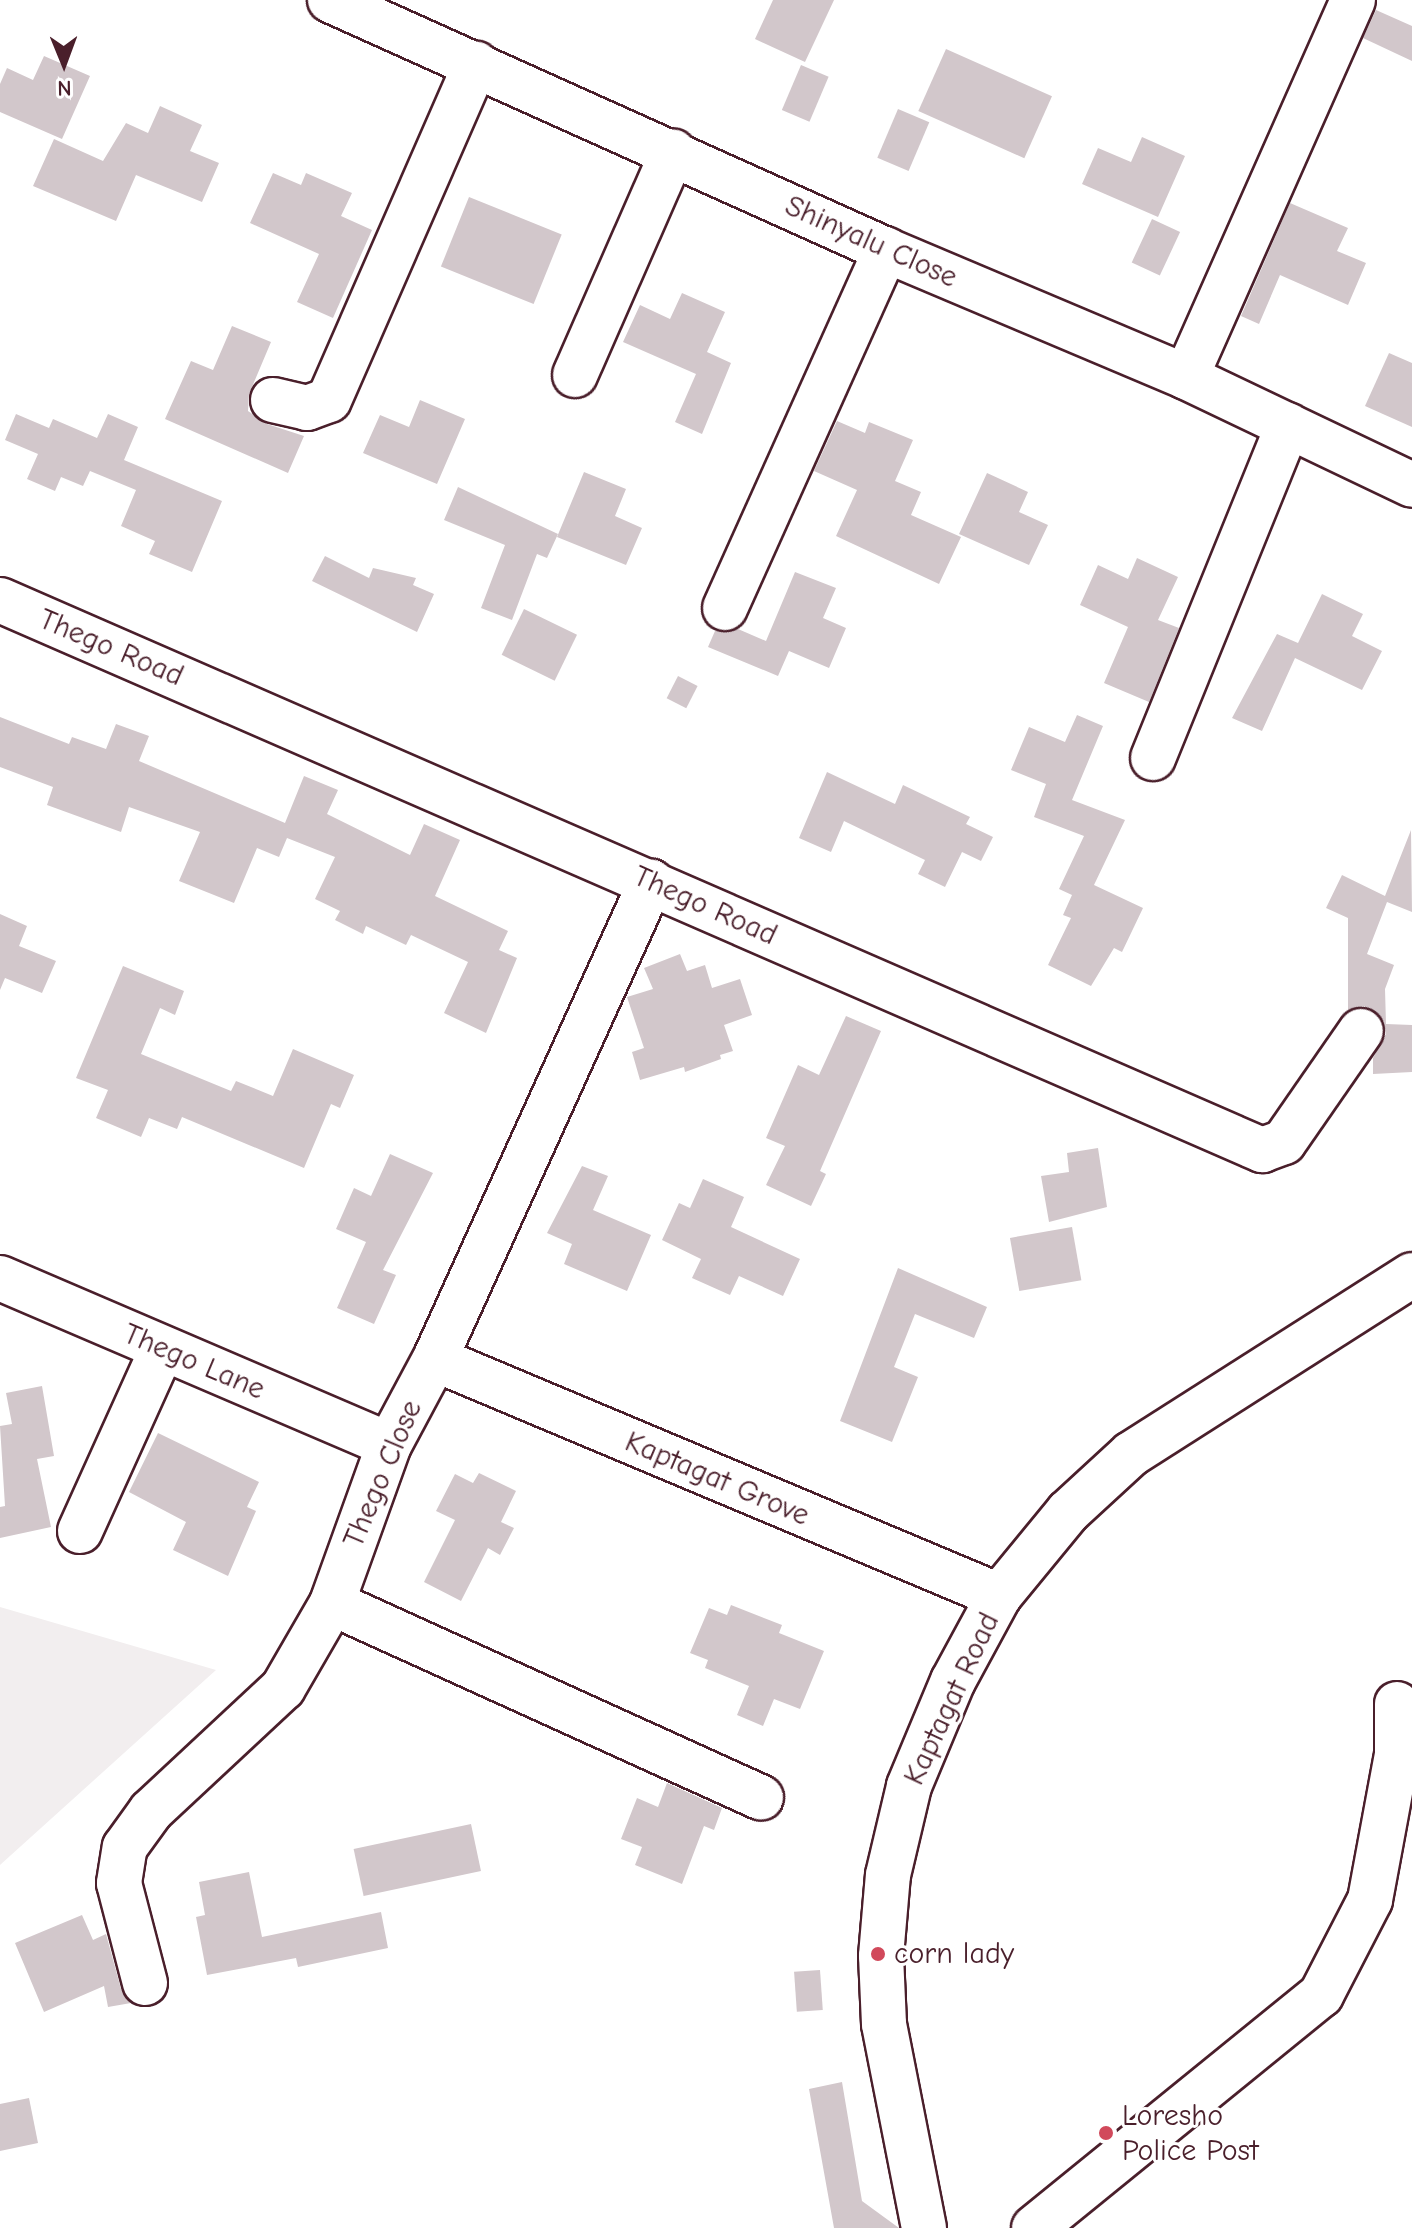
<!DOCTYPE html>
<style>
body{margin:0}
#map{position:relative;width:1412px;height:2228px;overflow:hidden;background:#fff;font-family:"Comic Neue",sans-serif}
div>[style]{position:absolute}
[style*='--x']{left:calc(var(--x)*1px);top:calc(var(--y)*1px);width:calc(var(--w)*1px);rotate:calc(var(--a)*1deg)}
.built>*{inset:0;background:#f2eeef}
.building>*{inset:0;background:#d2c7cb;transform-origin:0 0}
.roads{filter:drop-shadow(2px 0 #4a1f2b) drop-shadow(-2px 0 #4a1f2b) drop-shadow(0 2px #4a1f2b) drop-shadow(0 -2px #4a1f2b)}
.minor>*{height:44px;margin:-22px;padding:0 22px;transform-origin:22px;border-radius:22px;background:#fff}
.major>*{height:44px;margin:-22px;padding:0 22px;transform-origin:22px;border-radius:22px;background:#fff}
.dots>*{width:22px;height:22px;translate:-50% -50%;box-sizing:border-box;border:4px solid #fff;border-radius:50%}
span{translate:-50% -50%;white-space:nowrap;text-align:center;line-height:1.15;-webkit-text-stroke:6px #fff;paint-order:stroke}
.street-label{font-size:30px;color:#4a1f2b}
.poi-label{font-size:30px;color:#4a1f2b}
.left{translate:0 -50%;text-align:left}
.north{position:absolute;left:24px;top:24px;width:80px;height:80px;-webkit-text-stroke:6px #fff;paint-order:stroke;rotate:179deg;font-size:22px;font-weight:700;line-height:32px;text-align:center;color:#4a1f2b}
.north::after{content:'';display:block;margin:auto;width:28px;height:36px;background:#4a1f2b;clip-path:polygon(50% 0,100% 100%,50% 72%,0 100%)}
</style>
<div id="map">
<div class="built">
<i style="clip-path:polygon(0 1607px,216px 1670px,0 1865px)"></i>
</div>
<div class="building">
<i style="clip-path:polygon(773px 0,834px 0,805px 62px,755px 39px)"></i>
<i style="clip-path:polygon(1376px 10px,1412px 26px,1412px 61px,1363px 38px)"></i>
<i style="left:946px;top:49px;width:116px;height:68px;rotate:24deg"></i>
<i style="clip-path:polygon(44px 56px,90px 76px,62px 139px,0 112px,0 84px,7px 68px,33px 80px)"></i>
<i style="left:801px;top:65px;width:30px;height:49px;rotate:23deg"></i>
<i style="clip-path:polygon(160px 106px,202px 125px,190px 151px,219px 163px,202px 202px,136px 175px,116px 221px,33px 186px,54px 139px,103px 161px,126px 123px,148px 133px)"></i>
<i style="left:898px;top:109px;width:34px;height:53px;rotate:23deg"></i>
<i style="clip-path:polygon(1142px 137px,1185px 156px,1158px 217px,1082px 184px,1098px 148px,1131px 162px)"></i>
<i style="clip-path:polygon(273px 173px,301px 185px,306px 173px,352px 193px,341px 216px,372px 230px,333px 318px,297px 302px,319px 254px,250px 223px)"></i>
<i style="left:469px;top:197px;width:100px;height:75px;rotate:22deg"></i>
<i style="clip-path:polygon(1290px 203px,1348px 228px,1337px 251px,1366px 263px,1348px 305px,1280px 275px,1259px 324px,1241px 316px)"></i>
<i style="left:1152px;top:219px;width:31px;height:48px;rotate:25deg"></i>
<i style="clip-path:polygon(682px 293px,725px 312px,707px 352px,731px 363px,702px 434px,675px 422px,696px 374px,623px 342px,640px 305px,670px 319px)"></i>
<i style="clip-path:polygon(232px 326px,271px 342px,249px 394px,248px 411px,267px 424px,304px 436px,288px 473px,165px 419px,191px 361px,213px 370px)"></i>
<i style="clip-path:polygon(1389px 353px,1412px 363px,1412px 427px,1365px 406px)"></i>
<i style="clip-path:polygon(420px 400px,465px 419px,437px 484px,363px 453px,380px 415px,409px 427px)"></i>
<i style="clip-path:polygon(16px 414px,49px 428px,53px 419px,97px 438px,108px 414px,138px 427px,124px 460px,222px 501px,192px 572px,149px 554px,155px 541px,121px 526px,136px 490px,90px 471px,83px 486px,61px 477px,55px 491px,27px 479px,38px 454px,5px 440px)"></i>
<i style="clip-path:polygon(837px 421px,865px 433px,869px 422px,913px 440px,895px 481px,921px 492px,911px 515px,961px 537px,939px 584px,836px 536px,857px 490px,814px 471px)"></i>
<i style="clip-path:polygon(584px 472px,626px 489px,615px 516px,642px 528px,626px 565px,557px 537px)"></i>
<i style="clip-path:polygon(987px 473px,1028px 492px,1019px 512px,1048px 525px,1029px 565px,959px 534px)"></i>
<i style="clip-path:polygon(458px 487px,558px 534px,547px 558px,537px 554px,512px 620px,481px 608px,505px 545px,444px 520px)"></i>
<i style="clip-path:polygon(325px 556px,369px 578px,373px 568px,416px 578px,413px 585px,434px 594px,417px 632px,312px 581px)"></i>
<i style="clip-path:polygon(1137px 558px,1178px 577px,1158px 620px,1179px 628px,1149px 702px,1104px 683px,1128px 627px,1080px 605px,1098px 565px,1128px 579px)"></i>
<i style="clip-path:polygon(795px 572px,836px 588px,823px 618px,846px 628px,829px 668px,789px 651px,778px 676px,708px 647px,715px 631px,738px 629px,766px 641px)"></i>
<i style="clip-path:polygon(1322px 594px,1363px 614px,1352px 636px,1382px 651px,1362px 690px,1295px 658px,1262px 731px,1232px 718px,1277px 634px,1298px 643px)"></i>
<i style="left:524px;top:609px;width:59px;height:51px;rotate:26deg"></i>
<i style="left:678px;top:676px;width:22px;height:25px;rotate:27deg"></i>
<i style="clip-path:polygon(1077px 715px,1103px 726px,1072px 800px,1125px 820px,1094px 885px,1143px 908px,1122px 952px,1114px 948px,1091px 986px,1048px 965px,1071px 918px,1063px 915px,1072px 895px,1059px 889px,1084px 836px,1034px 817px,1046px 784px,1011px 770px,1029px 727px,1065px 742px)"></i>
<i style="clip-path:polygon(0 717px,69px 744px,72px 737px,106px 749px,116px 724px,149px 736px,139px 761px,285px 823px,304px 776px,338px 790px,327px 814px,410px 855px,424px 824px,460px 840px,435px 896px,508px 931px,499px 950px,517px 958px,486px 1033px,444px 1013px,468px 962px,411px 935px,406px 945px,366px 926px,363px 934px,335px 920px,340px 911px,315px 899px,335px 857px,287px 838px,279px 857px,257px 848px,234px 903px,179px 881px,200px 832px,129px 807px,121px 832px,47px 805px,53px 787px,0 767px)"></i>
<i style="clip-path:polygon(827px 772px,895px 804px,903px 785px,970px 817px,966px 824px,993px 837px,981px 861px,962px 852px,945px 887px,918px 874px,925px 860px,844px 821px,831px 852px,799px 838px)"></i>
<i style="clip-path:polygon(1411px 830px,1412px 912px,1387px 902px,1367px 954px,1394px 965px,1385px 989px,1386px 1024px,1412px 1025px,1412px 1072px,1373px 1074px,1373px 1058px,1386px 1034px,1384px 1021px,1364px 1006px,1348px 1010px,1348px 918px,1326px 908px,1342px 875px,1385px 896px)"></i>
<i style="clip-path:polygon(0 914px,27px 926px,19px 946px,56px 961px,42px 993px,5px 978px,0 990px)"></i>
<i style="clip-path:polygon(680px 954px,687px 971px,705px 965px,712px 988px,740px 979px,752px 1015px,724px 1025px,733px 1051px,720px 1055px,721px 1059px,685px 1072px,684px 1067px,640px 1080px,632px 1052px,644px 1048px,627px 997px,653px 989px,644px 968px)"></i>
<i style="clip-path:polygon(123px 966px,184px 991px,175px 1015px,160px 1008px,141px 1054px,231px 1091px,236px 1081px,273px 1096px,293px 1049px,354px 1075px,340px 1108px,331px 1104px,304px 1168px,182px 1117px,177px 1129px,149px 1118px,141px 1137px,96px 1118px,108px 1090px,76px 1078px)"></i>
<i style="clip-path:polygon(846px 1016px,881px 1031px,820px 1171px,826px 1174px,811px 1206px,766px 1185px,785px 1146px,766px 1138px,798px 1065px,819px 1075px)"></i>
<i style="clip-path:polygon(1098px 1148px,1107px 1207px,1049px 1222px,1041px 1176px,1069px 1172px,1067px 1153px)"></i>
<i style="clip-path:polygon(390px 1154px,433px 1173px,383px 1270px,396px 1275px,374px 1324px,337px 1308px,366px 1242px,336px 1229px,354px 1188px,371px 1196px)"></i>
<i style="clip-path:polygon(582px 1166px,608px 1176px,593px 1210px,651px 1235px,627px 1291px,564px 1264px,572px 1244px,547px 1233px)"></i>
<i style="clip-path:polygon(703px 1179px,744px 1197px,731px 1227px,800px 1259px,783px 1296px,739px 1276px,730px 1295px,692px 1278px,701px 1259px,662px 1240px,679px 1203px,690px 1208px)"></i>
<i style="left:1072px;top:1227px;width:54px;height:63px;rotate:80deg"></i>
<i style="clip-path:polygon(898px 1268px,987px 1307px,974px 1338px,915px 1314px,894px 1367px,918px 1377px,892px 1442px,840px 1421px)"></i>
<i style="clip-path:polygon(42px 1386px,54px 1456px,37px 1459px,51px 1527px,0 1538px,0 1507px,5px 1506px,0 1426px,12px 1424px,6px 1393px)"></i>
<i style="clip-path:polygon(158px 1433px,259px 1482px,247px 1507px,256px 1511px,228px 1576px,173px 1550px,186px 1522px,129px 1492px)"></i>
<i style="clip-path:polygon(479px 1473px,516px 1491px,501px 1522px,514px 1528px,500px 1555px,488px 1548px,461px 1601px,424px 1582px,455px 1520px,436px 1511px,455px 1474px,473px 1483px)"></i>
<i style="clip-path:polygon(731px 1605px,782px 1625px,779px 1633px,824px 1651px,800px 1709px,774px 1699px,763px 1726px,737px 1715px,749px 1686px,705px 1668px,708px 1660px,690px 1653px,709px 1608px,727px 1615px)"></i>
<i style="clip-path:polygon(667px 1783px,722px 1808px,714px 1830px,704px 1826px,682px 1884px,635px 1865px,642px 1847px,621px 1839px,637px 1798px,658px 1807px)"></i>
<i style="left:471px;top:1824px;width:48px;height:120px;rotate:78deg"></i>
<i style="clip-path:polygon(249px 1872px,262px 1937px,381px 1912px,388px 1948px,298px 1967px,296px 1958px,207px 1975px,196px 1917px,205px 1915px,199px 1882px)"></i>
<i style="clip-path:polygon(82px 1915px,93px 1940px,106px 1934px,121px 1989px,131px 2003px,108px 2007px,104px 1986px,44px 2012px,15px 1943px)"></i>
<i style="left:820px;top:1970px;width:40px;height:26px;rotate:86deg"></i>
<i style="clip-path:polygon(842px 2082px,862px 2201px,899px 2228px,834px 2228px,809px 2089px)"></i>
<i style="clip-path:polygon(29px 2098px,38px 2143px,0 2151px,0 2104px)"></i>
</div>
<div class="roads">
<div class="minor">
<i style="--x:330;--y:0;--w:610;--a:24.21"></i>
<i style="--x:886;--y:250;--w:326;--a:22.9"></i>
<i style="--x:1186;--y:377;--w:250;--a:25.5"></i>
<i style="--x:575;--y:375;--w:244;--a:-66.3"></i>
<i style="--x:1186;--y:377;--w:412;--a:-66.1"></i>
<i style="--x:273;--y:400;--w:35;--a:13"></i>
<i style="--x:307;--y:408;--w:23;--a:-20"></i>
<i style="--x:329;--y:400;--w:367;--a:-66.4"></i>
<i style="--x:0;--y:600;--w:1377;--a:23.55"></i>
<i style="--x:1262;--y:1150;--w:23;--a:-20"></i>
<i style="--x:1284;--y:1142;--w:135;--a:-55.3"></i>
<i style="--x:725;--y:608;--w:393;--a:-65.8"></i>
<i style="--x:1153;--y:758;--w:359;--a:-67.9"></i>
<i style="--x:0;--y:1278;--w:423;--a:23.2"></i>
<i style="--x:435;--y:1359;--w:612;--a:22.79"></i>
<i style="--x:80;--y:1531;--w:200;--a:-65.7"></i>
<i style="--x:332;--y:1603;--w:471;--a:24.4"></i>
<i style="--x:145;--y:1983;--w:103;--a:-104.6"></i>
<i style="--x:119;--y:1883;--w:36;--a:-81"></i>
<i style="--x:125;--y:1847;--w:44;--a:-54.2"></i>
<i style="--x:151;--y:1811;--w:180;--a:-43"></i>
<i style="--x:283;--y:1688;--w:98;--a:-60"></i>
<i style="--x:332;--y:1603;--w:168;--a:-70.2"></i>
<i style="--x:389;--y:1445;--w:98;--a:-61.9"></i>
<i style="--x:435;--y:1359;--w:524;--a:-65.64"></i>
<i style="--x:1034;--y:2228;--w:370;--a:-39.1"></i>
<i style="--x:1321;--y:1995;--w:107;--a:-62.7"></i>
<i style="--x:1370;--y:1900;--w:147;--a:-79.5"></i>
<i style="--x:1397;--y:1755;--w:51;--a:-90"></i>
</div>
<div class="major">
<i style="--x:924;--y:2228;--w:208;--a:-101.1"></i>
<i style="--x:884;--y:2024;--w:68;--a:-92.5"></i>
<i style="--x:881;--y:1956;--w:81;--a:-85.1"></i>
<i style="--x:888;--y:1875;--w:91;--a:-76.7"></i>
<i style="--x:909;--y:1786;--w:114;--a:-67.3"></i>
<i style="--x:953;--y:1681;--w:97;--a:-61.6"></i>
<i style="--x:999;--y:1596;--w:109;--a:-50.6"></i>
<i style="--x:1068;--y:1512;--w:86;--a:-42.6"></i>
<i style="--x:1131;--y:1454;--w:333;--a:-32.5"></i>
</div>
</div>
<div class="dots">
<i style="left:878px;top:1954px;background:#d1495b"></i>
<i style="left:1106px;top:2133px;background:#d1495b"></i>
</div>
<div class="street-label">
<span style="left:871px;top:242px;rotate:24deg">Shinyalu Close</span>
<span style="left:111px;top:648px;rotate:23deg">Thego Road</span>
<span style="left:705px;top:906px;rotate:24deg">Thego Road</span>
<span style="left:194px;top:1362px;rotate:23deg">Thego Lane</span>
<span style="left:383px;top:1474px;rotate:-67deg">Thego Close</span>
<span style="left:717px;top:1479px;rotate:23deg">Kaptagat Grove</span>
<span style="left:952px;top:1699px;rotate:-65deg">Kaptagat Road</span>
</div>
<div class="poi-label">
<span class="left" style="left:894px;top:1954px">corn lady</span>
<span class="left" style="left:1122px;top:2133px">Loresho<br>Police Post</span>
</div>
<div class="north">N</div>
</div>
